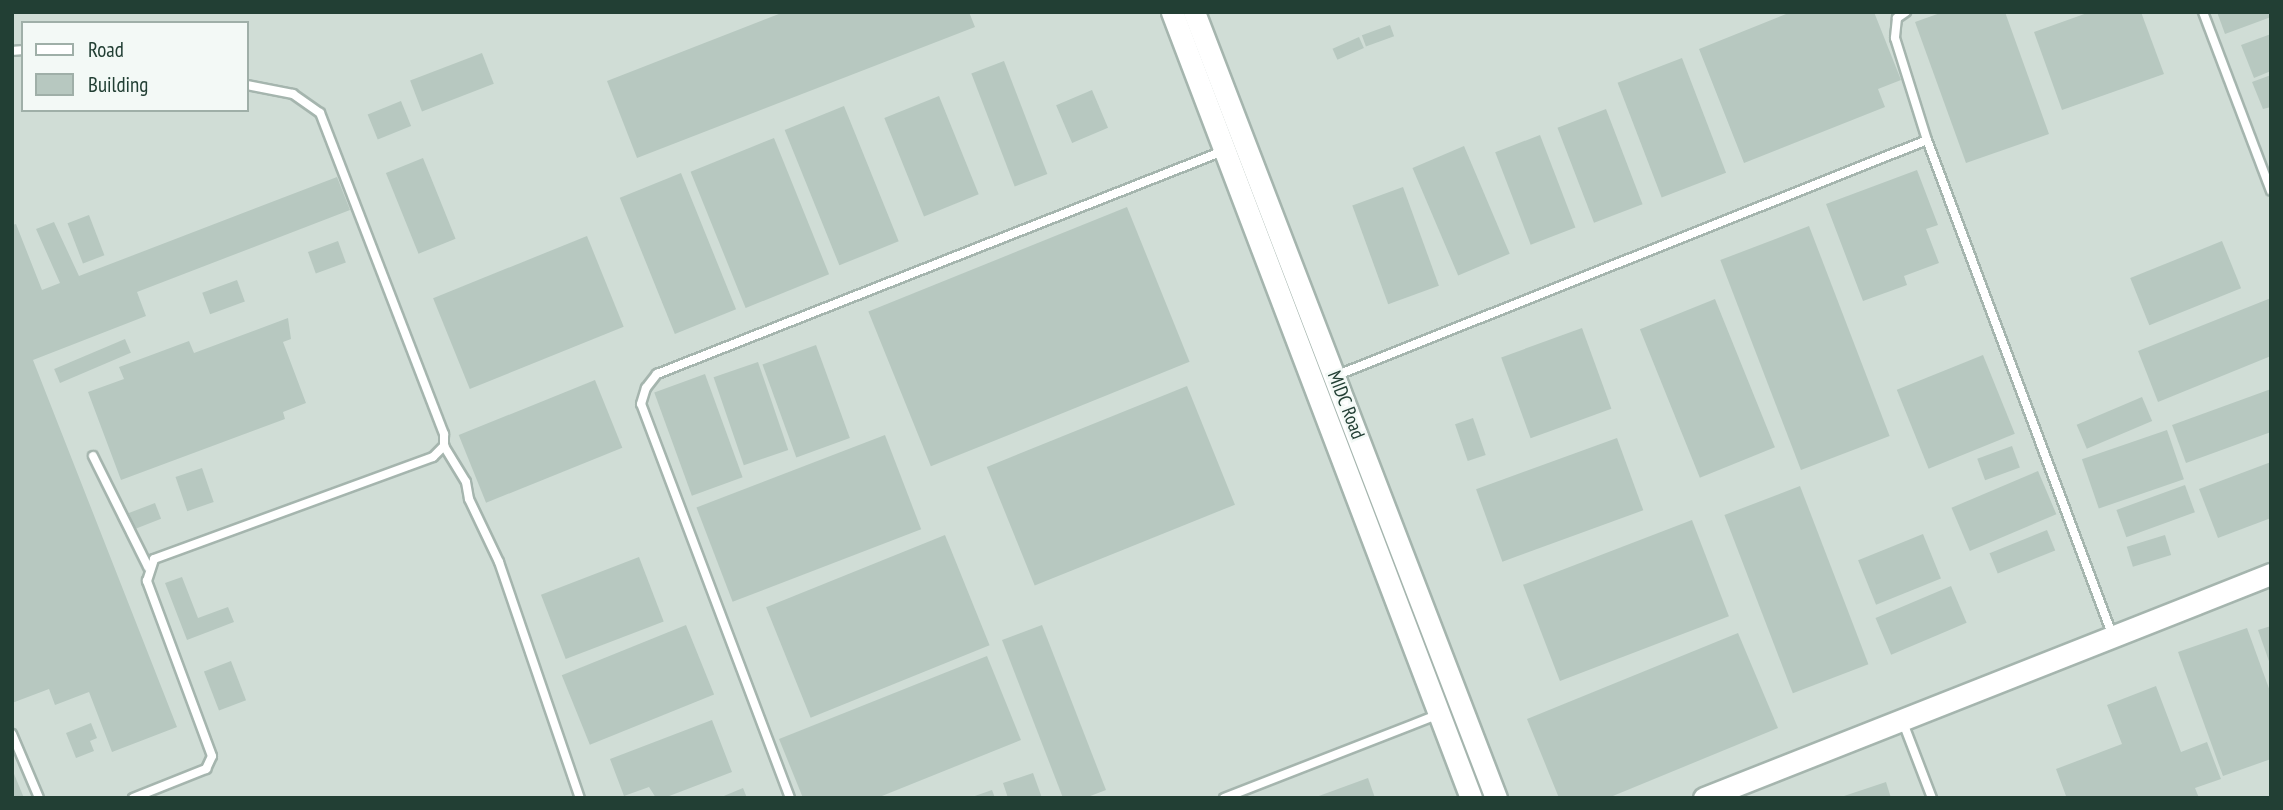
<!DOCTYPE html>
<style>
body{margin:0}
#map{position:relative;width:2283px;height:810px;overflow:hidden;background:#e2ede7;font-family:"PT Sans Narrow",sans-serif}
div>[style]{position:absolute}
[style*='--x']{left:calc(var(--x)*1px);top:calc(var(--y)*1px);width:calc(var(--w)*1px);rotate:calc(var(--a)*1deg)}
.built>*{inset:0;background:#d0ddd6}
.building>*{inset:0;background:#b7c8c0;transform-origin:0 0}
.roads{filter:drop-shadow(2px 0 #a5b5ae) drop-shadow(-2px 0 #a5b5ae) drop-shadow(0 2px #a5b5ae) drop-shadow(0 -2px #a5b5ae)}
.lane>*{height:8px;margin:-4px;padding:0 4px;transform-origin:4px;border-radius:4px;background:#fff}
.secondary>*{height:21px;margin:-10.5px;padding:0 10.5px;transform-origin:10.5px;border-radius:10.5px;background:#fff}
span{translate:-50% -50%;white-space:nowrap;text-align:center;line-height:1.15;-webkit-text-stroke:5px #f3f9f6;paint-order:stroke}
.street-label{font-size:19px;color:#223f34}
.frame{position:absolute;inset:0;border:14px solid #223f34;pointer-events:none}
.legend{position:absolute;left:21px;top:21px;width:228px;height:91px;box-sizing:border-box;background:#f3f9f6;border:2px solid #9fafa8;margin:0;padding:9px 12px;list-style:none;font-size:21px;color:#223f34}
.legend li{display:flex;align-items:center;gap:14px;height:35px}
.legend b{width:35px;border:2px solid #9fafa8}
</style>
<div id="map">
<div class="built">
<i style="clip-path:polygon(evenodd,12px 12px,2271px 12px,2271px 798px,12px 798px,12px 12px,23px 23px,247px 23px,247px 110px,23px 110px,23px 23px)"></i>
</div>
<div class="building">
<i style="clip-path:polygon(784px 12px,969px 12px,975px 27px,637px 158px,607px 81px)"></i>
<i style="clip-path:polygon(1791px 12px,1874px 12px,1901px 80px,1878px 89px,1885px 107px,1744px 163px,1699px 49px)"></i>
<i style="clip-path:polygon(1943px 12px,2005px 12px,2049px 134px,1966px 163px,1915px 22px)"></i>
<i style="clip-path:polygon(2090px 12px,2141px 12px,2164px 74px,2062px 110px,2034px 32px)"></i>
<i style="clip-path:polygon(2217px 12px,2271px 12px,2271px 17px,2225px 34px)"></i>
<i style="left:1390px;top:25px;width:12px;height:30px;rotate:70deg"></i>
<i style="clip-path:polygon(2271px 34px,2271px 71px,2254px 78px,2241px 45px)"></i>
<i style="left:1359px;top:37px;width:12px;height:29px;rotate:66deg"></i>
<i style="left:482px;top:53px;width:33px;height:77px;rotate:69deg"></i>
<i style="left:1682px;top:58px;width:123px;height:69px;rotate:69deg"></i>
<i style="left:1004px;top:61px;width:121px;height:35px;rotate:69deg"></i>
<i style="clip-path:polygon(2271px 75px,2271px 107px,2263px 109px,2252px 82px)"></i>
<i style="left:1092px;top:90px;width:41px;height:39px;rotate:67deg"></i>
<i style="left:939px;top:96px;width:106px;height:59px;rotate:68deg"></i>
<i style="left:401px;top:101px;width:27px;height:36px;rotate:68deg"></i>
<i style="left:844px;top:106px;width:146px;height:64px;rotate:68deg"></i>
<i style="left:1606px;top:109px;width:102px;height:52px;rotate:69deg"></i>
<i style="left:1540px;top:135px;width:99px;height:48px;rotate:69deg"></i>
<i style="left:774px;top:138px;width:147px;height:90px;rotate:68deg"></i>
<i style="left:1464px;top:146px;width:117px;height:56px;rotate:67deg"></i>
<i style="left:423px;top:158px;width:87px;height:40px;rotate:68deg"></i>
<i style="clip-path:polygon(1917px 170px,1938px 225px,1926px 229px,1939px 263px,1904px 276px,1907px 285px,1863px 301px,1826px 204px)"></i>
<i style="left:681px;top:173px;width:147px;height:66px;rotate:68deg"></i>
<i style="clip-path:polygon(337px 177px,350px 210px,137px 292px,146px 316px,33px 360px,177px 727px,112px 752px,89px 692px,55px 705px,49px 689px,12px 703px,12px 225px,16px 224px,42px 290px,60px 283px,36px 229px,54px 222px,79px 276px)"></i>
<i style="left:1403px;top:187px;width:105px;height:54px;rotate:70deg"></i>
<i style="left:1127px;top:207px;width:167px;height:279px;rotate:68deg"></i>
<i style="left:89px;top:215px;width:43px;height:23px;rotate:69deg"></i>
<i style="left:1809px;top:226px;width:225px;height:95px;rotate:69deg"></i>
<i style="left:587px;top:236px;width:98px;height:166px;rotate:68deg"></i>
<i style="left:338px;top:241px;width:23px;height:32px;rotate:70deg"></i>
<i style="left:2222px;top:241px;width:51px;height:99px;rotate:68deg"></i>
<i style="left:237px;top:280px;width:23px;height:37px;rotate:70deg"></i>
<i style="clip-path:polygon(2271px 298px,2271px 356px,2158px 402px,2138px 351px)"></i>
<i style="left:1715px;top:299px;width:160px;height:81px;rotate:68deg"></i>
<i style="clip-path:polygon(288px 318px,291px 339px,283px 342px,306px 403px,283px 412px,285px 419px,121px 480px,88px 392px,124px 379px,119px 367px,189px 341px,194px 353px)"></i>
<i style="left:1582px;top:328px;width:86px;height:86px;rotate:70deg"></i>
<i style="left:125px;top:339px;width:15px;height:77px;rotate:67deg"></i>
<i style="left:816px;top:345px;width:99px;height:57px;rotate:70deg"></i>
<i style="left:1983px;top:355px;width:85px;height:93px;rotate:68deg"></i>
<i style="left:758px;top:362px;width:93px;height:47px;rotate:71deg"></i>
<i style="left:705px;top:374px;width:110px;height:54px;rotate:70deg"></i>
<i style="left:595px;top:380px;width:73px;height:147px;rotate:68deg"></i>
<i style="left:1187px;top:386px;width:128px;height:216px;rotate:68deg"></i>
<i style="clip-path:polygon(2271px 389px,2271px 432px,2186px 463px,2172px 425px)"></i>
<i style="left:2142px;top:397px;width:26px;height:71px;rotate:67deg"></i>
<i style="left:1473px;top:418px;width:39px;height:19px;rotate:71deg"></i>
<i style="left:2167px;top:430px;width:52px;height:90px;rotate:71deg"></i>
<i style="left:885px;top:435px;width:101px;height:202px;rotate:69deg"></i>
<i style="left:1617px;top:438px;width:77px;height:150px;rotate:70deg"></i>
<i style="left:2012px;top:446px;width:23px;height:37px;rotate:70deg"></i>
<i style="clip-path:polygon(2271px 462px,2271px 518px,2218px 538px,2199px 489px)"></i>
<i style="left:202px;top:468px;width:36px;height:28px;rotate:71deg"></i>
<i style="left:2038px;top:471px;width:47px;height:94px;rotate:67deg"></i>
<i style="left:2185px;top:485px;width:29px;height:73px;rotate:70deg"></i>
<i style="left:1800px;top:486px;width:191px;height:81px;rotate:69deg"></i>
<i style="left:155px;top:503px;width:17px;height:28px;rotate:69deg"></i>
<i style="left:1692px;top:520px;width:103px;height:181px;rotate:69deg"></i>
<i style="left:2047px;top:530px;width:22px;height:62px;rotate:68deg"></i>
<i style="left:1923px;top:534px;width:48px;height:70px;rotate:68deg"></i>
<i style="left:945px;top:535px;width:119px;height:193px;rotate:68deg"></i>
<i style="left:2165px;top:535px;width:21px;height:40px;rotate:73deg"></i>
<i style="left:639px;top:557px;width:69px;height:105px;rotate:69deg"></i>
<i style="clip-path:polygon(182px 577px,198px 618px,228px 607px,234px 622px,187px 640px,165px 583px)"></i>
<i style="left:1951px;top:586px;width:40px;height:82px;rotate:67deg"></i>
<i style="left:686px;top:625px;width:75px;height:134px;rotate:68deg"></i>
<i style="clip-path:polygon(1042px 625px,1106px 790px,1085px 798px,1063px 798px,1002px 640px)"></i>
<i style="clip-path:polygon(2271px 626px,2271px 664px,2270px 664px,2258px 630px)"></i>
<i style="clip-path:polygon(2247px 628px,2271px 694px,2271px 759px,2223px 776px,2178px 652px)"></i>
<i style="clip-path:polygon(1738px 633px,1778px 728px,1608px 798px,1559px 798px,1527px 719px)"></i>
<i style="clip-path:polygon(987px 656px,1021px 740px,877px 798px,803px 798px,779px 739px)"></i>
<i style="left:231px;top:661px;width:42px;height:29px;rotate:69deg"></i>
<i style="clip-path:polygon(2156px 686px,2181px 752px,2207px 742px,2221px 779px,2195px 788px,2199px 798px,2062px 798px,2066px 796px,2056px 769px,2122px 744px,2107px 705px)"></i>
<i style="clip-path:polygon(712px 720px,732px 772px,664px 798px,656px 798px,649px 787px,624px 796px,610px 759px)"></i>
<i style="clip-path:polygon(91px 723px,97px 738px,90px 741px,94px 751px,76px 758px,66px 733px)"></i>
<i style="clip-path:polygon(12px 769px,24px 798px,12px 798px)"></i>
<i style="clip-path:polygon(1033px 773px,1042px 798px,1008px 798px,1003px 783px)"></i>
<i style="clip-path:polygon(1368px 778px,1375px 798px,1316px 798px,1316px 797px)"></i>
<i style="clip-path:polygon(1886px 782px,1891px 798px,1841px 798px,1841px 797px)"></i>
<i style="clip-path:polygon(743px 788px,747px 798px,719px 798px)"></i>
<i style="clip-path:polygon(992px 790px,995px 798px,972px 798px,972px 797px)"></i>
</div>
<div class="roads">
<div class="lane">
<i style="--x:1906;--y:12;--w:11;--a:146"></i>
<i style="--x:1897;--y:18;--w:20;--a:96"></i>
<i style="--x:1895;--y:38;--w:107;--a:72.6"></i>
<i style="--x:1927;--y:140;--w:528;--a:69.47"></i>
<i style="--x:2203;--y:12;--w:191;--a:69.2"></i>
<i style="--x:12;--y:51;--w:11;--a:-5"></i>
<i style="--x:1335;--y:376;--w:637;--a:-21.73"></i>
<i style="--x:444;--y:446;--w:42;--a:58.6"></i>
<i style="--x:466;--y:482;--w:17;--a:80"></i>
<i style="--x:469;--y:499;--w:70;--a:64.5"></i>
<i style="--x:499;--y:562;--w:250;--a:71.1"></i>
<i style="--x:93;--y:456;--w:124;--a:63.6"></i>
<i style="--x:1902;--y:720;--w:84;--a:69"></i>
<i style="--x:12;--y:734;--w:69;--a:67.1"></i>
<i style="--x:133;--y:798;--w:79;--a:-21.7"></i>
<i style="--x:206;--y:769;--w:14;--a:-65"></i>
<i style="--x:212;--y:756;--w:187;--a:-110.4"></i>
<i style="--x:147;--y:581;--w:23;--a:-72"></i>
<i style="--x:154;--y:559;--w:297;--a:-20.1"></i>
<i style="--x:433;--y:457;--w:16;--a:-45"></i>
<i style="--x:444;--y:446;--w:12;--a:-90"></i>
<i style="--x:444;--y:434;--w:344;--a:-111.1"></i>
<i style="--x:320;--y:113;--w:33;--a:-145"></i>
<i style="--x:293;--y:94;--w:47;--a:-168.9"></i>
<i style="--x:790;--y:798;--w:421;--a:-110.7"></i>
<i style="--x:641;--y:404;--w:17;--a:-73"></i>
<i style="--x:646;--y:388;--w:18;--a:-52"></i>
<i style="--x:657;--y:374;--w:608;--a:-21.5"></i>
<i style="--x:1224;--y:798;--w:229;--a:-21.3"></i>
</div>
<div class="secondary">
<i style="--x:1172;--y:12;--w:841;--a:69.17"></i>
<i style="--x:1194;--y:12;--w:842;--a:68.98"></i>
<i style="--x:1704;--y:798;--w:610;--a:-21.56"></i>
</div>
</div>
<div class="street-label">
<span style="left:1346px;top:405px;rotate:69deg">MIDC Road</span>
</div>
<div class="frame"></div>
<ul class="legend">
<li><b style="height:9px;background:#fff"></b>Road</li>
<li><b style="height:19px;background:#b7c8c0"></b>Building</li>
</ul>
</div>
